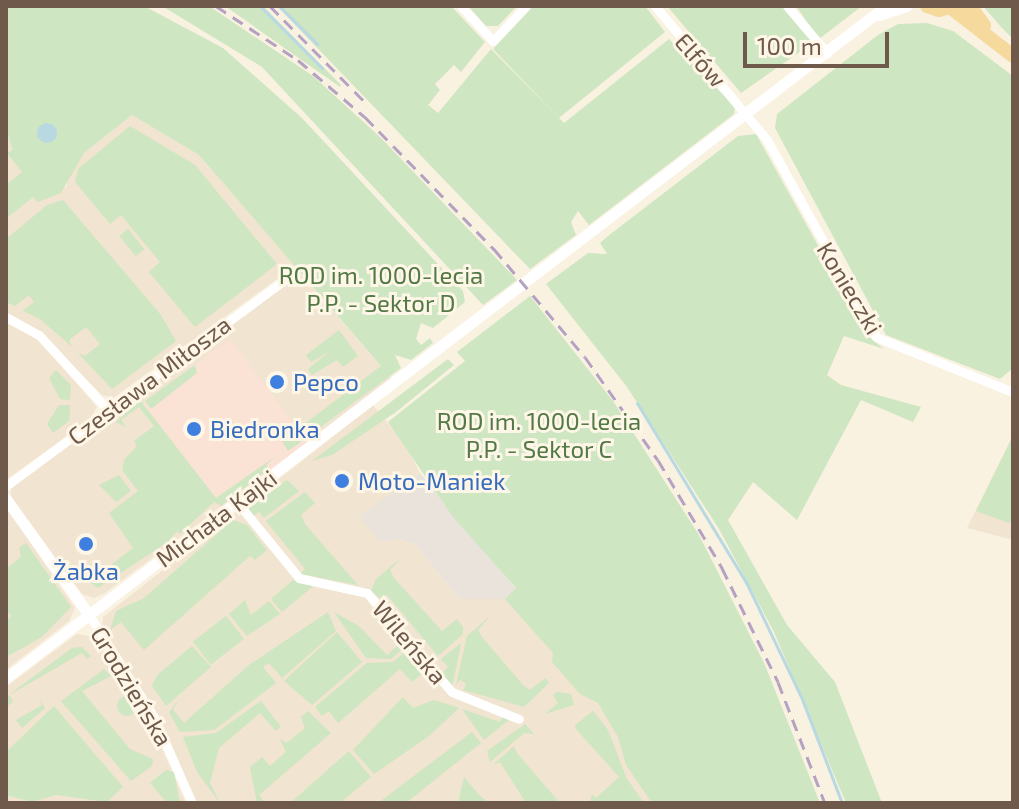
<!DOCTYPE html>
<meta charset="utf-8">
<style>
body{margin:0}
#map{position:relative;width:1019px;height:809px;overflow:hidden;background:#faf2e1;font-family:"Exo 2",sans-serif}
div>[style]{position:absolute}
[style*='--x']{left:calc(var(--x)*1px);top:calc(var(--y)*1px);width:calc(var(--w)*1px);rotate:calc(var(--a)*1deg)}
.residential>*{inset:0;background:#f1e4d0}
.commercial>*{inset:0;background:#fae2d5;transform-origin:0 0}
.industrial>*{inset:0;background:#e9e3dc}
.green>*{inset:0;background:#cee6c1;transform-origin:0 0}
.round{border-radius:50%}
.water>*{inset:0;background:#b8d9e2}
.stream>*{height:3px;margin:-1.5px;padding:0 1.5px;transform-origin:1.5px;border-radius:1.5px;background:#b8d9e2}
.minor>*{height:9px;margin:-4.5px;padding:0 4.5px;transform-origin:4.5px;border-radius:4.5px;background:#fff}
.tertiary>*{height:11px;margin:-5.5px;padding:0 5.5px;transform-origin:5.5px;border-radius:5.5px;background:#fff}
.primary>*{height:14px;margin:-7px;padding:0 7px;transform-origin:7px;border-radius:7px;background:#f5d99d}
.rail>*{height:3px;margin-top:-1.5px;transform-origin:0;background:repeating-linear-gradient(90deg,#b5a2c2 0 12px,transparent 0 20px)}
.dots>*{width:22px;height:22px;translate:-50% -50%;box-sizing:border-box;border:4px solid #fef6e7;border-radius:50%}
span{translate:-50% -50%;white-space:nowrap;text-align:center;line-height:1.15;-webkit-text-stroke:6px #fef6e7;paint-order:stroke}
.street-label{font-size:24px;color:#6f594a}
.park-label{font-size:24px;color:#537a46}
.shop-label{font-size:24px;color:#366cbe}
.left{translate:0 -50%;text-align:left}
.frame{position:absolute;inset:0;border:8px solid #6f594a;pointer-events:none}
.scale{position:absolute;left:743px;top:32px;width:146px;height:36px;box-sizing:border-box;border:4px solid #6f594a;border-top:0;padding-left:10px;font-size:24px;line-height:28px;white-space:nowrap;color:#6f594a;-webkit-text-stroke:6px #fef6e7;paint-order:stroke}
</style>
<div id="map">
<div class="residential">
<i style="clip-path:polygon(132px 115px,199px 155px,295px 266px,113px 398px,102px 395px,39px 331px,6px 314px,6px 219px,34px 196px,66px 187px,71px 169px,84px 153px)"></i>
<i style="clip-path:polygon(6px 129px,22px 173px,6px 185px)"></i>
<i style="clip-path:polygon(300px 273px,391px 378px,307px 443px,142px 405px,221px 507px,105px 593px,94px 598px,82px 594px,11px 497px,11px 487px)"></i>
<i style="clip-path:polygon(6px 322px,37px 338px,97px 407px,90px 419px,6px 480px)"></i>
<i style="clip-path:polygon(373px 405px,406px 445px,420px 473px,361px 516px,379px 542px,398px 539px,415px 544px,460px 599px,516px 589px,646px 751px,661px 803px,196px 803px,159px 718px,129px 676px,102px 626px,103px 617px)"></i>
<i style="clip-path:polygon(1013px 435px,1013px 540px,967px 528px)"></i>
<i style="clip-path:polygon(6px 507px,75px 608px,69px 621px,6px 670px)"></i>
<i style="clip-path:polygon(77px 634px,95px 637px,144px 708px,186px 803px,6px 803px,6px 687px)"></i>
</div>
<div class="commercial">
<i style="left:230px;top:339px;width:129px;height:111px;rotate:53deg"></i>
</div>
<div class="industrial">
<i style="clip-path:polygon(420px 473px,516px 589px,505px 599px,460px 599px,415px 544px,399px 539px,379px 542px,360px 516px)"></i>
</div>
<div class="green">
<i style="clip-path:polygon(6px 6px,144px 6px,223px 48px,302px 118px,463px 291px,465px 302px,433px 328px,421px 323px,416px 339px,421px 345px,430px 338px,433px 343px,411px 360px,395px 355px,401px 368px,288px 451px,282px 441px,381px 366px,199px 155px,132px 115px,84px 153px,61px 193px,38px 202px,33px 197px,6px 219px,6px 185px,22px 172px,7px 153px,13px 150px,6px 129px)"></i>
<i style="clip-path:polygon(162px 6px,209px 6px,313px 76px,380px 137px,517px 280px,483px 305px,262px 67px)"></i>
<i style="clip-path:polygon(225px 6px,263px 6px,341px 85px,340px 87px)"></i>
<i style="clip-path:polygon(277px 6px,451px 6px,485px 42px,461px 72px,454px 65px,435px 84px,440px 90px,428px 105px,438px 113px,491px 49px,564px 123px,669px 39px,735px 107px,734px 114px,589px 225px,578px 211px,571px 222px,576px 235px,530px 269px)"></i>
<i style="clip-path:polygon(468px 6px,517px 6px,498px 26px,486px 26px)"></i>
<i style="clip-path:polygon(533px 6px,645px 6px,665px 32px,559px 118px,493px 49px)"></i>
<i style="clip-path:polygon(667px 6px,783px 6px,814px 42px,741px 93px)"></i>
<i style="clip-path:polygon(796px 6px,862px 6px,819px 39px)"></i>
<i style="clip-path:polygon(983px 6px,1013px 6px,1013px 39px,1001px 27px)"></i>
<i style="clip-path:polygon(927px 23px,953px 31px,1013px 76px,1013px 368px,1000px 379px,886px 335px,775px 128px,777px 114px,878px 35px,898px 24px)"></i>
<i style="clip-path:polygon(130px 126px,195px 165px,277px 264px,195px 327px,149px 272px,160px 262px,121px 215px,110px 224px,75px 182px,78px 169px)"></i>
<i style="clip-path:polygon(756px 134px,869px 337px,884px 349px,844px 336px,827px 375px,841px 385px,921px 407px,913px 422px,861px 400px,797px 520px,753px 482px,728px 520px,787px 625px,835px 682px,882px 803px,846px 803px,774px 632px,719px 529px,627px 387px,546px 284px,588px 253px,607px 254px,600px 243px,608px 236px,738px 136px)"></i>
<i style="clip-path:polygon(63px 200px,161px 315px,176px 341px,112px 389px,78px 353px,85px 356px,100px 344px,86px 327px,69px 340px,72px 347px,40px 319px,23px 311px,34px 302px,29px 295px,15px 306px,6px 302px,6px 239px,47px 205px)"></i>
<i style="left:128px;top:229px;width:26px;height:11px;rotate:51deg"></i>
<i style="clip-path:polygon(530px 296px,613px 401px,699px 535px,765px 665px,820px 803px,652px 803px,626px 765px,618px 737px,598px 703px,580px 694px,552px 662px,553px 653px,505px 599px,516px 588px,453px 517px,388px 422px,465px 361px,457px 352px)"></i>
<i style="clip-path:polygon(339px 330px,358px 356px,343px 367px,337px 360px,312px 375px,308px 369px,330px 351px,311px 362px,306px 355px)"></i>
<i style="clip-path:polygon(448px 359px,454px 365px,396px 412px,332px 455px,312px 461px)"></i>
<i style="clip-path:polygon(195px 365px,197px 373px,151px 409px,145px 401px)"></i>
<i style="clip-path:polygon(56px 370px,71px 385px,70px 400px,60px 399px,49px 378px)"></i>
<i style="clip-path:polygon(140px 400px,216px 498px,273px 458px,266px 465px,269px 469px,221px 506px,214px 502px,180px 534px,177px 531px,169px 541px,98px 588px,81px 575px,86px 571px,93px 579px,133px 548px,109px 513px,138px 491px,122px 470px,124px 460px,137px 446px,134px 441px,154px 426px,139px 407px,121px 420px,126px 427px,116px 422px)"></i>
<i style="clip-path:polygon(59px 405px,70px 405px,69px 421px,53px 433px,47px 424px)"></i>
<i style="clip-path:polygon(1013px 436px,1013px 516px,1009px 523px,976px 511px)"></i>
<i style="clip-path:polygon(119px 475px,131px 491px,116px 502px,99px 485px)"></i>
<i style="clip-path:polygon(287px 480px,299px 491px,264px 518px,259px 512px,253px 516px,248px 509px)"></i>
<i style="clip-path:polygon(305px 492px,315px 503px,301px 515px,305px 524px,358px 585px,300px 574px,305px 569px,266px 521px)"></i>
<i style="clip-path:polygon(233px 520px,247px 525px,267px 550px,255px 560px,250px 556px,144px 650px,121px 622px,110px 630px,116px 611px,144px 598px)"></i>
<i style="clip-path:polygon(26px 543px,71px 607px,42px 637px,6px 657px,6px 621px,11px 616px,6px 609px,6px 569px,21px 557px,19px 548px)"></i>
<i style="clip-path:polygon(403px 556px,390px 570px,394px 578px,442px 631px,457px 619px,463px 627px,463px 634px,438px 656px,387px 595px,380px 598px,371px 591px,376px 579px)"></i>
<i style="clip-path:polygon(293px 580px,313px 586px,282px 612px,271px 599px)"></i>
<i style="clip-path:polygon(245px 600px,251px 615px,269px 601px,280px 614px,247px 636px,229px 614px)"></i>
<i style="clip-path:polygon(328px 612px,336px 631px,282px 678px,269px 663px,263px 667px,276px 683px,214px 730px,180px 732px,169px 712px,179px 699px,173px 710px,184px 723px,249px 665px)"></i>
<i style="clip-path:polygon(334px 612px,359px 626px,387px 655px,404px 640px,406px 646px,391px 659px,366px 658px)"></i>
<i style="left:226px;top:616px;width:29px;height:42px;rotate:52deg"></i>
<i style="clip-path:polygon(490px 616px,478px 630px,482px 637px,523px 685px,530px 690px,545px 678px,549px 683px,524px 707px,463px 690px,466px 684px,460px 680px,456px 685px,467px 636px)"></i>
<i style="clip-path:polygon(337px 632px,362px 662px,312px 705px,284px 681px)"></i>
<i style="clip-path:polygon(461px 643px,461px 644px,452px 687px,442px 673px,448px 667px,441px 659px)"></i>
<i style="clip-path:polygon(192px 646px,211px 667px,166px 706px,152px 686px,157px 675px)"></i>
<i style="clip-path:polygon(82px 647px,91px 656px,87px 659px,82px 653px,9px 695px,13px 702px,6px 707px,6px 697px,72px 648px)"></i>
<i style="clip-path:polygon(409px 648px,427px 670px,412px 682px,400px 669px,338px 723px,329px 711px,322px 716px,315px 707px,367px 663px,393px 662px)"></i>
<i style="clip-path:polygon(104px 669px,111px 676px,82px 691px,130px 749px,153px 759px,152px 766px,131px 781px,61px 701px)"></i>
<i style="clip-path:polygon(557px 692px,571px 694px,574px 705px,545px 714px,558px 703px,553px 695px)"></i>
<i class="round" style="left:117px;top:696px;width:20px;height:20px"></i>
<i style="clip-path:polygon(403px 697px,413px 708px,434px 700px,459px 708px,429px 736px,374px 774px,353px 750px)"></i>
<i style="clip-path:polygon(40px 698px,45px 708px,22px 728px,16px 720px,42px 705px)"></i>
<i style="clip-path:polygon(261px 701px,281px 727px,276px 731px,260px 713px,219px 748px,210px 783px,220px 803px,197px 772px,183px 737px,216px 733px)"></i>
<i style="clip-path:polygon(54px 706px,123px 787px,107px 802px,56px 795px,32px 802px,6px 795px,6px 752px)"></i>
<i style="clip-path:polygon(462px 709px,500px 722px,503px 715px,510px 719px,484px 740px)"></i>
<i style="clip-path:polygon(308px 711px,331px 733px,259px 795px,265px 803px,257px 803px,250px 767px,262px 757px,270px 766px,286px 752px,280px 739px,287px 743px,305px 728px,301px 717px)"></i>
<i style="clip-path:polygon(593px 711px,608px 730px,627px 779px,644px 803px,590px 803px,592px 794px,596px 798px,619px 777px,576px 729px,575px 725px)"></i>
<i style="clip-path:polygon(525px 724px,534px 734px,524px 733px,490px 762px,487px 751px)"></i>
<i style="clip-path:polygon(472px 732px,481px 743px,406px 803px,378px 803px)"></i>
<i style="clip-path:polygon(514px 746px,516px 752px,560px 803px,526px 803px,500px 762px,493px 765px)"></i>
<i style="clip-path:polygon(349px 751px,371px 777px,340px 803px,290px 803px)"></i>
<i style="clip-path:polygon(166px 770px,174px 772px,180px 803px,167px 803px,150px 783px)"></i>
<i style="clip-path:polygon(464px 777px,479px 795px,489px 803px,458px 803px)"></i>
</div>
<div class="water">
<i class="round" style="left:37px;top:123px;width:20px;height:20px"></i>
</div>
<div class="stream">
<i style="--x:260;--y:6;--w:88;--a:45"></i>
<i style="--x:279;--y:6;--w:54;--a:45"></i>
<i style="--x:637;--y:403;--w:212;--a:58.7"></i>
<i style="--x:747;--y:584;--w:127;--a:64.4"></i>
<i style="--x:802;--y:699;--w:111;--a:69"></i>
</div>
<div class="minor">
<i style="--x:461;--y:6;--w:47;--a:47.6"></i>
<i style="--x:493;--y:41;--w:48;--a:-46.7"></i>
<i style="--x:655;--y:6;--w:175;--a:50.1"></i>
<i style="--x:767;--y:140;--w:225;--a:61"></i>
<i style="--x:876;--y:337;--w:148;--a:21.9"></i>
<i style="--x:787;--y:6;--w:62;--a:49.6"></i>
<i style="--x:6;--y:317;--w:38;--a:29"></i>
<i style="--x:39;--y:335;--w:102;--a:47.4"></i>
<i style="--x:6;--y:486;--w:356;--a:-36.5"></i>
<i style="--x:237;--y:502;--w:98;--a:50.8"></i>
<i style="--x:299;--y:578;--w:70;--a:12.4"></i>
<i style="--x:367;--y:593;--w:130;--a:49.4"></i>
<i style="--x:452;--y:692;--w:72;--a:21.9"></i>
<i style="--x:89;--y:615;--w:121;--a:57.5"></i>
<i style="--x:154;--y:717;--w:94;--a:66.2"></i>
</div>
<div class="tertiary">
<i style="--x:879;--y:15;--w:29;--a:-18"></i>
<i style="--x:6;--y:499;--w:143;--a:54.4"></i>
<i style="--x:6;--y:678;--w:1107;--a:-37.37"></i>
</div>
<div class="primary">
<i style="--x:927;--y:6;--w:13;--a:18"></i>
<i style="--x:939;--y:10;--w:16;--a:-15"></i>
<i style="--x:970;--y:6;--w:24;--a:54"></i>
<i style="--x:951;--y:8;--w:78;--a:37.7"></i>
</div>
<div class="rail">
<i style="--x:216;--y:6;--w:98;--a:33.4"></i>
<i style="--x:298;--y:60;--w:88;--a:40.4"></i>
<i style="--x:365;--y:117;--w:185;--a:45.7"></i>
<i style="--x:494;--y:249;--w:141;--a:49.9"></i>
<i style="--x:585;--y:357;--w:126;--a:54.7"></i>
<i style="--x:658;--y:460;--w:126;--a:59.3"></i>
<i style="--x:722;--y:568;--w:127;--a:63.8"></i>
<i style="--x:778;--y:682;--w:130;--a:68.8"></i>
<i style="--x:270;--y:6;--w:135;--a:45.3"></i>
</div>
<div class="dots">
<i style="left:277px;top:382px;background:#3f7fe0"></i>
<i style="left:194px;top:429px;background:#3f7fe0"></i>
<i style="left:342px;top:481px;background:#3f7fe0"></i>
<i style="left:86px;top:544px;background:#3f7fe0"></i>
</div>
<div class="street-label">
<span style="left:701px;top:60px;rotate:48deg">Elfów</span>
<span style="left:850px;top:288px;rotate:59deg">Konieczki</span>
<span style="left:149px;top:380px;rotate:-37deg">Czesława Miłosza</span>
<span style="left:216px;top:518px;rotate:-37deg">Michała Kajki</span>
<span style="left:410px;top:642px;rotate:50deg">Wileńska</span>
<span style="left:132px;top:686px;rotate:59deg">Grodzieńska</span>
</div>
<div class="park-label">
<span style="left:381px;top:289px">ROD im. 1000-lecia<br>P.P. - Sektor D</span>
<span style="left:539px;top:435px">ROD im. 1000-lecia<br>P.P. - Sektor C</span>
</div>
<div class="shop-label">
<span class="left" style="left:293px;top:382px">Pepco</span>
<span class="left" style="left:210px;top:429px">Biedronka</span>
<span class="left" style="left:358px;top:481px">Moto-Maniek</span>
<span style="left:86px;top:571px">Żabka</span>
</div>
<div class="frame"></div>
<div class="scale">100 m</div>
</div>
